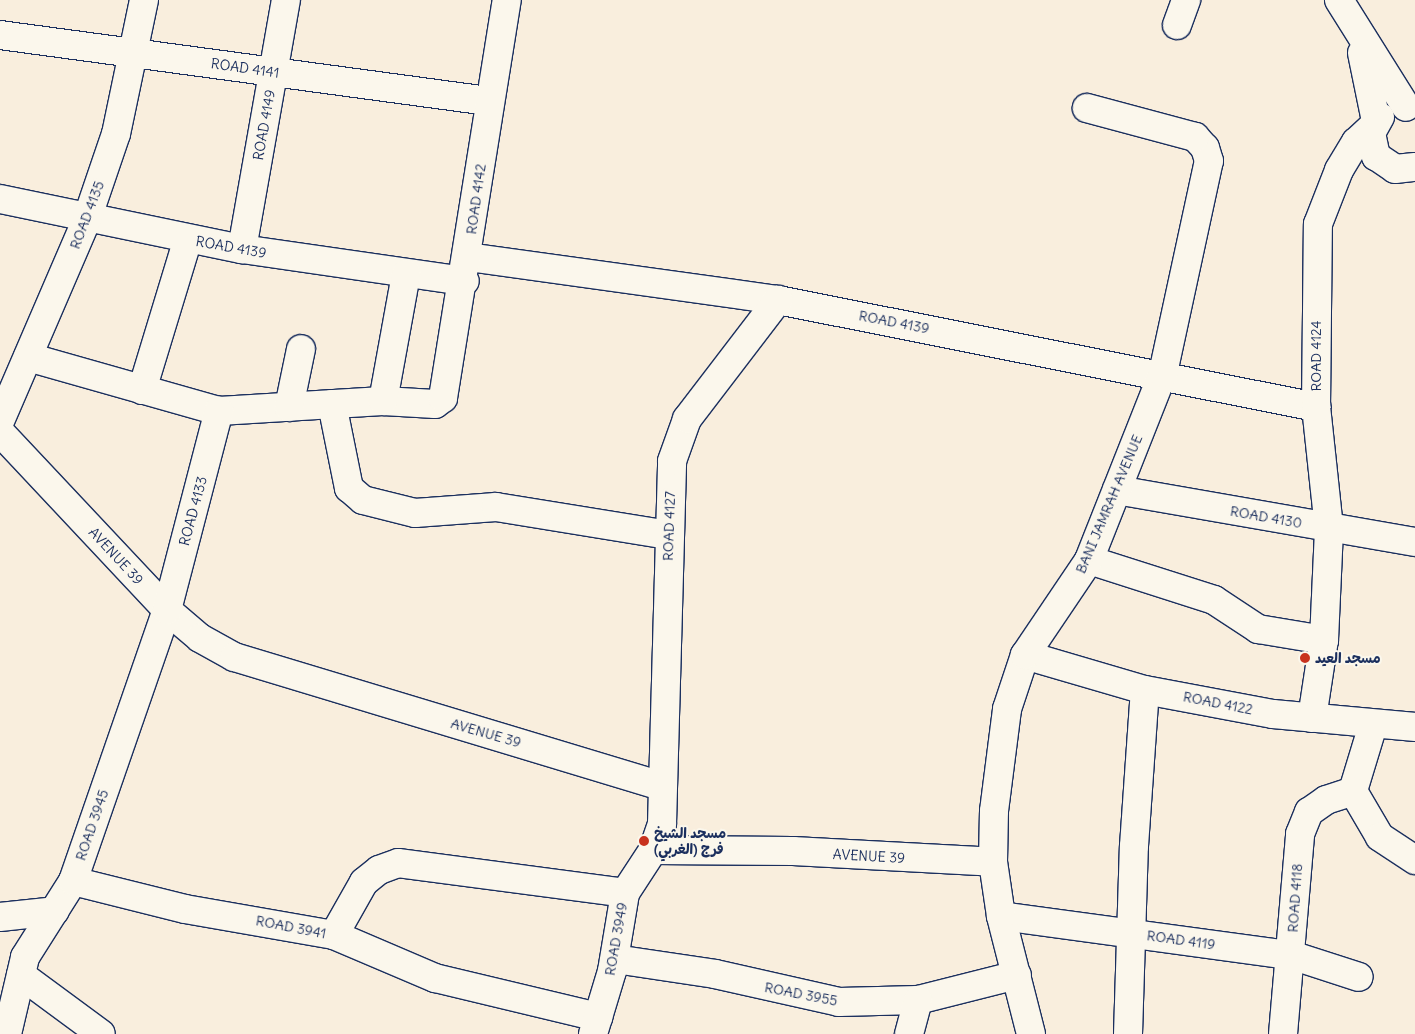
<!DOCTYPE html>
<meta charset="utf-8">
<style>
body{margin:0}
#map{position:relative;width:1415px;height:1034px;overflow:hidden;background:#f9eedd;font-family:Delius,"Playpen Sans Arabic",sans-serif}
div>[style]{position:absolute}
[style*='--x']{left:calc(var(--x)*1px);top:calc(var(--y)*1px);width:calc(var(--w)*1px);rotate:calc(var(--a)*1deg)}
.roads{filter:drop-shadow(1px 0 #1b2f5e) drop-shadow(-1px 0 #1b2f5e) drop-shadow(0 1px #1b2f5e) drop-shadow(0 -1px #1b2f5e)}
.minor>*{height:28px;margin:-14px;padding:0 14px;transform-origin:14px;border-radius:14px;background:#fbf7ec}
.dots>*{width:14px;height:14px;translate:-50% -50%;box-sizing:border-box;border:2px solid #fbf7ec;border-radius:50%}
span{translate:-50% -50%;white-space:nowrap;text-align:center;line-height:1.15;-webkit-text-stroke:4px #fbf7ec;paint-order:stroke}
.street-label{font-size:14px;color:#1b2f5e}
.poi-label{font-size:14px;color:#1b2f5e;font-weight:700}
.left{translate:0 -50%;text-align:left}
</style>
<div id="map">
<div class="roads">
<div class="minor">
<i style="--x:1339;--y:0;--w:126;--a:57.9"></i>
<i style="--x:1177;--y:25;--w:27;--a:-70"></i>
<i style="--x:0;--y:35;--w:494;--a:7.7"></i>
<i style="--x:1362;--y:53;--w:69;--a:78.4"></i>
<i style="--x:1380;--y:117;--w:18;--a:119"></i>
<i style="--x:1371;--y:133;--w:24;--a:78"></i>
<i style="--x:1376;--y:156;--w:23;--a:34"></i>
<i style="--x:1395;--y:169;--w:20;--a:-6"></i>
<i style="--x:0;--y:199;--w:247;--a:11.7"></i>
<i style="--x:242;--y:249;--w:225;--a:8.2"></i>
<i style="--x:242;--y:249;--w:253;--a:-80"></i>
<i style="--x:468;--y:257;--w:313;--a:7.9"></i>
<i style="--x:778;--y:300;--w:549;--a:11.25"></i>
<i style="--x:28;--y:357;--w:198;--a:15.8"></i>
<i style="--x:219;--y:411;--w:164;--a:-3.5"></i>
<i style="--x:383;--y:401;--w:52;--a:3.3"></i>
<i style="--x:435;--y:404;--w:10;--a:-37"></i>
<i style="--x:443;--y:398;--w:403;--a:-80.9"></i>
<i style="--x:142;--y:390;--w:158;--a:-73.1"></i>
<i style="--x:383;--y:401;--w:129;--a:-79.7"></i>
<i style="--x:332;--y:404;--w:86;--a:78.6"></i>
<i style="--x:349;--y:488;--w:18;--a:41"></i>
<i style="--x:363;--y:500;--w:54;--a:14"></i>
<i style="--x:415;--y:513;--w:81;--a:-4.2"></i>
<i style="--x:496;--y:507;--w:174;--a:9.2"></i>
<i style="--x:289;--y:407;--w:59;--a:-78.3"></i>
<i style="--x:0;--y:421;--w:220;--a:-66.7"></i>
<i style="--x:87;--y:219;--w:90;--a:-71.2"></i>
<i style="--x:116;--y:134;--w:137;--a:-78.2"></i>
<i style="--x:0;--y:432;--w:244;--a:46.8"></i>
<i style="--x:167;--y:610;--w:43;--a:40.3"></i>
<i style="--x:200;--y:638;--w:39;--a:29"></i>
<i style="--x:234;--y:657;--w:447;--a:16.8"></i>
<i style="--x:1117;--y:490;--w:303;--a:9.9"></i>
<i style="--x:1089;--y:560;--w:131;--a:17.7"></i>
<i style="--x:1214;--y:600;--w:53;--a:33.4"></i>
<i style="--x:1258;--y:629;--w:67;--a:9.5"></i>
<i style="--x:1025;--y:655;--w:125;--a:16.3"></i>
<i style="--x:1145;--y:690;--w:130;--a:10.6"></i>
<i style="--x:1273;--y:714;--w:143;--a:5.2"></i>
<i style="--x:1312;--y:718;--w:79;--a:-81.3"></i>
<i style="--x:1324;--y:640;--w:112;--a:-87.4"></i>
<i style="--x:1329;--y:528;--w:122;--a:-96.1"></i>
<i style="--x:1316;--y:407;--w:183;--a:-89.4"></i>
<i style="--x:1318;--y:224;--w:58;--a:-68.7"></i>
<i style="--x:1339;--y:170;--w:33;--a:-59"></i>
<i style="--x:1356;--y:142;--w:25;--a:-43"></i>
<i style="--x:1373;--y:725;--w:69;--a:106.9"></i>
<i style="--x:1353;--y:791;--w:53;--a:59.6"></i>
<i style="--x:1380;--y:837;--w:42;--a:33.3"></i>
<i style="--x:653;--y:850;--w:140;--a:0.4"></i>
<i style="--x:793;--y:851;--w:200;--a:3.1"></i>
<i style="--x:73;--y:881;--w:115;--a:14"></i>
<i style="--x:185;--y:909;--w:151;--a:9.9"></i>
<i style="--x:334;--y:935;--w:110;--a:23.1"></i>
<i style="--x:435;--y:978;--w:168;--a:13.5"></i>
<i style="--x:1001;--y:916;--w:293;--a:7.7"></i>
<i style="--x:1291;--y:955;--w:71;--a:17.9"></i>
<i style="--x:0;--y:917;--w:55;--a:-6.2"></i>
<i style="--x:334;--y:935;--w:61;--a:-60.5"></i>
<i style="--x:364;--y:882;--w:19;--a:-39"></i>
<i style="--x:379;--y:870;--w:20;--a:-20"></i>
<i style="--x:398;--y:863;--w:229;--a:7.5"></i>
<i style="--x:615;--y:959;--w:101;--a:8.5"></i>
<i style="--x:715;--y:974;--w:127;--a:12.7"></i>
<i style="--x:839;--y:1002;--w:79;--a:-1.5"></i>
<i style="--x:918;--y:1000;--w:102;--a:-14.2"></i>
<i style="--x:21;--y:975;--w:99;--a:36.4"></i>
<i style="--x:7;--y:1034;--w:79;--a:-76.8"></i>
<i style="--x:25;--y:957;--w:90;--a:-57.7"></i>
<i style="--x:73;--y:881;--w:287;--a:-70.9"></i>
<i style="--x:167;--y:610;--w:206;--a:-75.4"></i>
<i style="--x:593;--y:1034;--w:66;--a:-73.2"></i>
<i style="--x:612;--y:971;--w:79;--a:-80.5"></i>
<i style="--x:625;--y:893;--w:51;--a:-56.9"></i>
<i style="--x:653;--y:850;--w:28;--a:-71"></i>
<i style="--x:662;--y:824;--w:363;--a:-88.4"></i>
<i style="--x:672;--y:461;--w:45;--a:-70.3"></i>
<i style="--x:687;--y:419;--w:150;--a:-52.6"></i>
<i style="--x:909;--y:1034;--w:35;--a:-75"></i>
<i style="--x:1031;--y:1034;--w:122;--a:-104.3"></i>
<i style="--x:1001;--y:916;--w:55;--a:-98.4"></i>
<i style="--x:993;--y:862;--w:51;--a:-88.9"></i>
<i style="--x:994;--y:811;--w:103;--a:-82.7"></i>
<i style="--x:1007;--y:709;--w:57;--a:-71.6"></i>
<i style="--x:1025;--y:655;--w:115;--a:-56"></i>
<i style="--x:1089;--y:560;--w:201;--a:-68.4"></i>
<i style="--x:1163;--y:373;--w:217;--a:-77.8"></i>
<i style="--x:1209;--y:161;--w:14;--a:-107"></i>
<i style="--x:1205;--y:148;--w:15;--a:-132"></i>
<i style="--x:1195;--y:137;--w:112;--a:-165"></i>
<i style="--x:1128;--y:1034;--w:188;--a:-88.2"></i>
<i style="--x:1134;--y:846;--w:156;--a:-86"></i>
<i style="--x:1283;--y:1034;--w:201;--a:-85.1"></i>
<i style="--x:1300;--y:834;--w:24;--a:-68"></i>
<i style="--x:1309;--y:812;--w:21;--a:-35"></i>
<i style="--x:1326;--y:800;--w:28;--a:-18"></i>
</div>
</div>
<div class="dots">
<i style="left:1305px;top:658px;background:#c8321e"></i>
<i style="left:644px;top:841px;background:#c8321e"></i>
</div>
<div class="street-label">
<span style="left:245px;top:68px;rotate:8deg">ROAD 4141</span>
<span style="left:264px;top:125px;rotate:-80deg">ROAD 4149</span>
<span style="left:476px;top:199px;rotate:-82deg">ROAD 4142</span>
<span style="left:87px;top:215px;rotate:-69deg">ROAD 4135</span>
<span style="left:231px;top:247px;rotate:10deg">ROAD 4139</span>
<span style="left:894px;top:322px;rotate:11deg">ROAD 4139</span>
<span style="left:1316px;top:356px;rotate:-90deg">ROAD 4124</span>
<span style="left:1109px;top:504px;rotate:-67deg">BANI JAMRAH AVENUE</span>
<span style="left:193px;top:511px;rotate:-75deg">ROAD 4133</span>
<span style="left:1266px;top:517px;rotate:10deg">ROAD 4130</span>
<span style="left:669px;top:526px;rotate:-88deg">ROAD 4127</span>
<span style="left:116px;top:556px;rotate:47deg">AVENUE 39</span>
<span style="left:1218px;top:703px;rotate:11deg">ROAD 4122</span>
<span style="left:486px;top:733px;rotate:16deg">AVENUE 39</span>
<span style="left:92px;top:825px;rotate:-71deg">ROAD 3945</span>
<span style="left:869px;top:856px;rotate:3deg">AVENUE 39</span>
<span style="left:1295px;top:898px;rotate:-86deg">ROAD 4118</span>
<span style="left:291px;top:927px;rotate:11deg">ROAD 3941</span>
<span style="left:616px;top:939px;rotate:-80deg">ROAD 3949</span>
<span style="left:1181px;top:940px;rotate:8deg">ROAD 4119</span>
<span style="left:801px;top:994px;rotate:11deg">ROAD 3955</span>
</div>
<div class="poi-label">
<span class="left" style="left:1315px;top:658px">مسجد العيد</span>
<span class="left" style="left:654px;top:841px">مسجد الشيخ<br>فرج (الغربي)</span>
</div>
</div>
